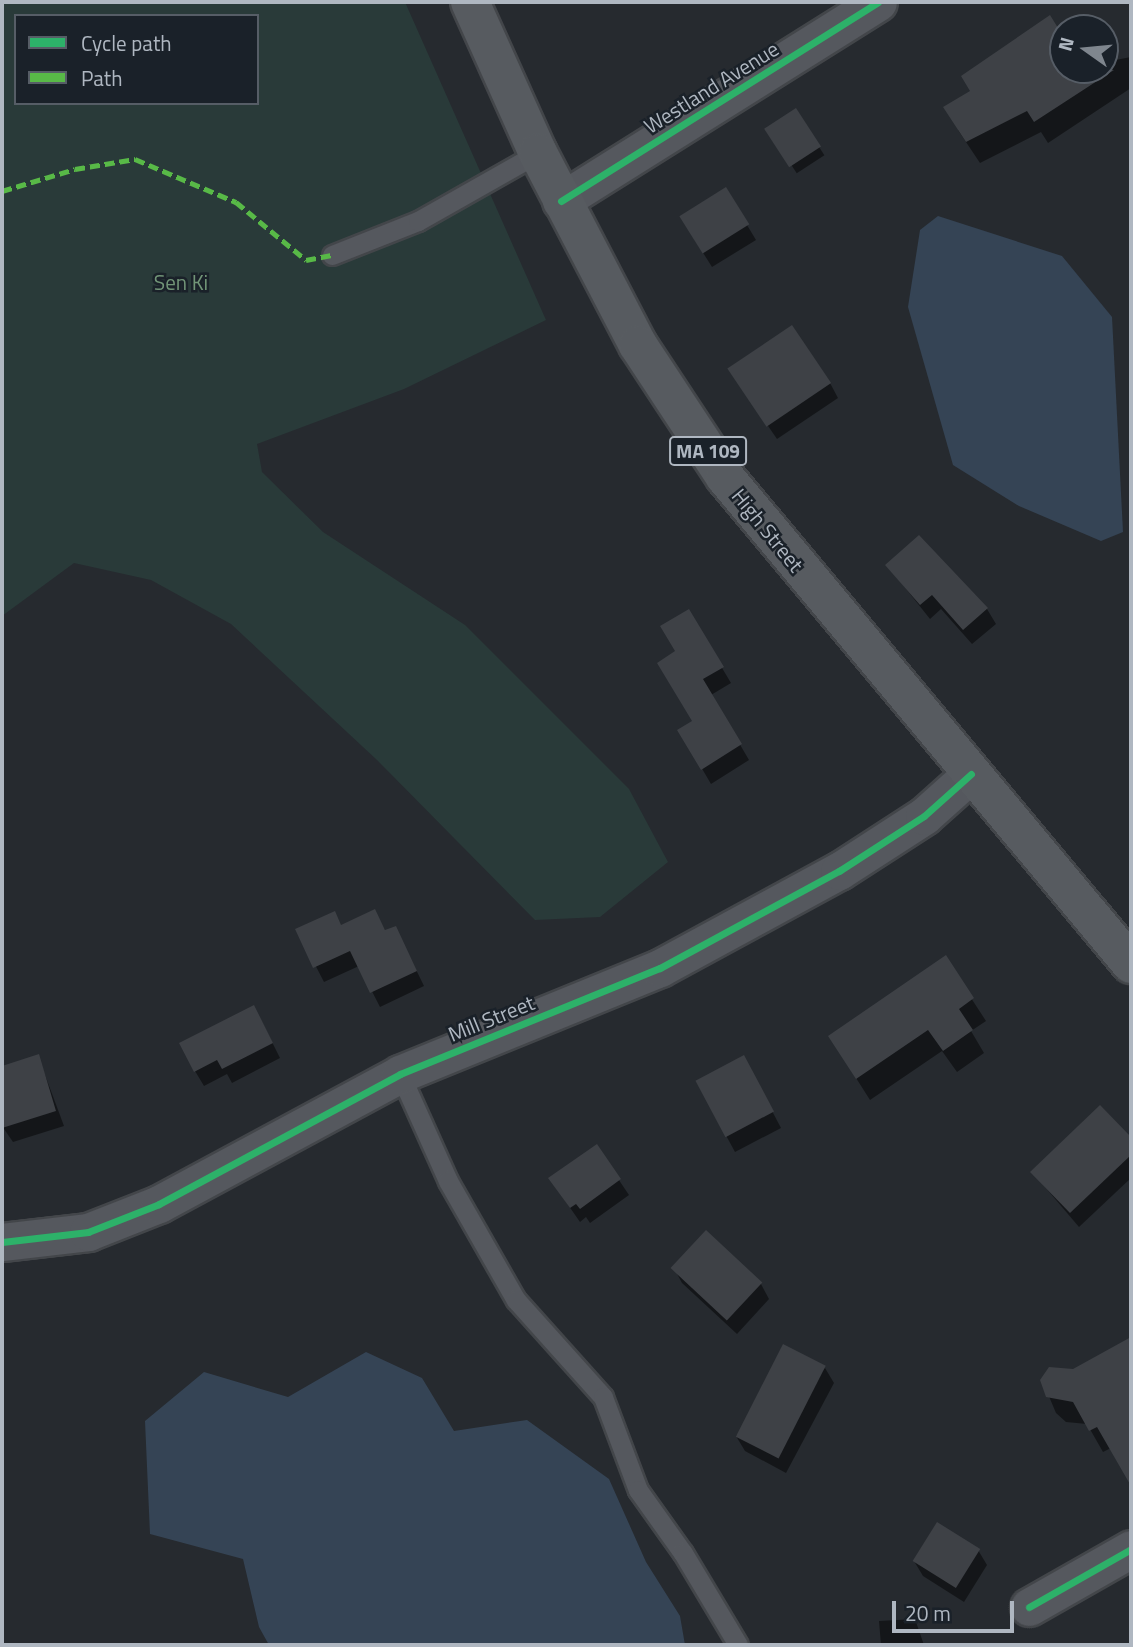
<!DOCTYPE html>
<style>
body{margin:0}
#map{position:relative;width:1133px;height:1647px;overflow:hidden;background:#262a2f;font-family:"Titillium Web",sans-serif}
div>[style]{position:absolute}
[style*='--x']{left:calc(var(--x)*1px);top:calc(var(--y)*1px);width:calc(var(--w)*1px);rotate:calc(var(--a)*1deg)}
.green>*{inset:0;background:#293a39}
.water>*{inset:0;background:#354455}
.shadow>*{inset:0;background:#0007;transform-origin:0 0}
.building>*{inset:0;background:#3e4146;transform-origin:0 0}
.roads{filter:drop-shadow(2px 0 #43464a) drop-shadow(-2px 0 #43464a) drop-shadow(0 2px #43464a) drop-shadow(0 -2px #43464a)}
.service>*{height:19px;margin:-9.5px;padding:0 9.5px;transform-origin:9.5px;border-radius:9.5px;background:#55585e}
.minor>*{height:37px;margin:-18.5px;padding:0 18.5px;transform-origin:18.5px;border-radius:18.5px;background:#55585e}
.primary>*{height:38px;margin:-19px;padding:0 19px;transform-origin:19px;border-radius:19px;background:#575b60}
.quiet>*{height:5px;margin-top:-2.5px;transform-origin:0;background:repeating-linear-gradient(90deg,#58b947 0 10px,transparent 0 15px)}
.cycleway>*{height:7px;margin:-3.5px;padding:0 3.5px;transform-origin:3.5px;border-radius:3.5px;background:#2db169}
span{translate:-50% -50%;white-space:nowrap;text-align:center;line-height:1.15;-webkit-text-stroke:5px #1a2129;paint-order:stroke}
.shield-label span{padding:2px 5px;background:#1a2129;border:2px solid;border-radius:5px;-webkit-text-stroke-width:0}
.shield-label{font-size:19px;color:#afb7c1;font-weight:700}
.street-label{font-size:21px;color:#afb7c1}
.park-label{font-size:21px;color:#719477}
.frame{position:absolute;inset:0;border:4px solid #afb7c1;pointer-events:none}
.legend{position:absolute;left:14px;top:14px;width:245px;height:91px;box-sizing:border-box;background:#1a2129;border:2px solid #565d66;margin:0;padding:9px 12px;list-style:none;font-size:21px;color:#afb7c1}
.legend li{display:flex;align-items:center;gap:14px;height:35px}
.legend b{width:35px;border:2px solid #565d66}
.north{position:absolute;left:1049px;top:14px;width:70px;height:70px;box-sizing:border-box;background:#1a2129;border:2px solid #565d66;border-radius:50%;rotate:285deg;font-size:19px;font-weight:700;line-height:28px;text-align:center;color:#afb7c1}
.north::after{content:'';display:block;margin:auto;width:24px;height:32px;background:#7f868e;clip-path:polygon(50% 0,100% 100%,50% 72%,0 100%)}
.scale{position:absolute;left:892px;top:1601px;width:122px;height:32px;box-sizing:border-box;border:4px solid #afb7c1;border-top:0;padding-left:9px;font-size:21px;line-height:24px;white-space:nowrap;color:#afb7c1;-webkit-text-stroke:5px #1a2129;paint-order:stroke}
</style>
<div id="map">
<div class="green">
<i style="clip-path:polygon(evenodd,2px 2px,405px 2px,546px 320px,404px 389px,257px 444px,262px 472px,323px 532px,465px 625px,629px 789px,668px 862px,600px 917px,535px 920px,377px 760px,231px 624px,151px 580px,74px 563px,2px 616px,2px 2px,16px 16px,257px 16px,257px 103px,16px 103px,16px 16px)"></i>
</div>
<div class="water">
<i style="clip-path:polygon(938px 216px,1062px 256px,1112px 317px,1123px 532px,1101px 541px,1019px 506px,953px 465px,908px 307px,920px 230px)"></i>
<i style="clip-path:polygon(366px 1352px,422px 1378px,454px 1431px,527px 1420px,609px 1479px,646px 1562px,680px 1616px,685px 1645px,269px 1645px,259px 1627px,243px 1559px,150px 1534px,145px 1421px,204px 1372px,288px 1397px)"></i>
</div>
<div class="shadow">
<i style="clip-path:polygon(1063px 39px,1063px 70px,1105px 70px,1105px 62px,1131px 57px,1131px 88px,1048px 143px,1041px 132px,980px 163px,958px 130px)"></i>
<i style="left:795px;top:110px;width:54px;height:33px;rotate:57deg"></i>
<i style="clip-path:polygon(747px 225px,756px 240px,712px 267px,690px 232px)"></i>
<i style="clip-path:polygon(731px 372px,830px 383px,838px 398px,777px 439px)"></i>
<i style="clip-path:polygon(887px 565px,987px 609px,996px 624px,972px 644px,941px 609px,930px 619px)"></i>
<i style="clip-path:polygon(688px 611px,731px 683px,711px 695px,749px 760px,711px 784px,680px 731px,694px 722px,677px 652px)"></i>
<i style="clip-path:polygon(375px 911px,386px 932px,403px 943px,424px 986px,380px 1007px,359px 966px,324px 982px,297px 930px,342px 927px)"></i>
<i style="clip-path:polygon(945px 958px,986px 1021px,971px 1031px,984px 1053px,957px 1072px,942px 1051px,870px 1100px,830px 1037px)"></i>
<i style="clip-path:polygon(262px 1022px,280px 1058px,232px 1083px,227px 1074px,204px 1086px,195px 1071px)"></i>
<i style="clip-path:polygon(38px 1056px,64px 1126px,13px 1142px,2px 1126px,2px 1068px)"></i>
<i style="clip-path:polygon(752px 1073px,781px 1128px,735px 1152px,697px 1082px)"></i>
<i style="clip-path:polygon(1100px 1108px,1131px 1140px,1131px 1178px,1079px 1227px,1033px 1173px)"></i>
<i style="clip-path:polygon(596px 1146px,629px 1195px,590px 1223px,586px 1217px,580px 1222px,550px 1179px)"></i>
<i style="clip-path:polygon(674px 1268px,761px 1284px,769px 1299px,737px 1334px,682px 1283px)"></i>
<i style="clip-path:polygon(1131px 1339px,1131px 1482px,1111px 1448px,1103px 1452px,1087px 1424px,1066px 1422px,1056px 1413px,1042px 1380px,1073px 1371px)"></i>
<i style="clip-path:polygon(825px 1368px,834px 1383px,786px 1473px,745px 1451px,736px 1436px)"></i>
<i style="clip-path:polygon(978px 1550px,987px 1565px,964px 1602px,923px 1576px,914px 1561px)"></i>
<i style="clip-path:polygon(915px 1619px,924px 1645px,881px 1645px,879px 1621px)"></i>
</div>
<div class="building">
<i style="clip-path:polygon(1050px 15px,1063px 36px,1063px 70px,1114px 70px,1034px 122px,1027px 111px,966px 142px,943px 107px,970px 91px,961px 76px)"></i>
<i style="left:796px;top:108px;width:46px;height:38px;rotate:57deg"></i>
<i style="left:726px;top:187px;width:44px;height:55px;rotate:58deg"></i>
<i style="left:792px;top:325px;width:70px;height:78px;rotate:56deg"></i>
<i style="clip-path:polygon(919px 535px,988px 608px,963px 630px,932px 595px,920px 605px,885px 565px)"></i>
<i style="clip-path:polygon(689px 609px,724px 667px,703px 679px,742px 744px,701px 770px,677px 730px,692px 721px,657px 663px,675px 651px,660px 626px)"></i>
<i style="clip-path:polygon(375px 909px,385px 930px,396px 926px,417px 971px,370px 993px,350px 951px,313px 968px,295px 929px,335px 911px,341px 925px)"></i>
<i style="clip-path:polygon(946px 955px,974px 998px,959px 1009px,973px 1030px,943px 1051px,928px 1030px,856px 1079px,828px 1036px)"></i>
<i style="clip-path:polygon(254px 1005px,273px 1043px,222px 1069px,217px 1060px,194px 1072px,179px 1043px)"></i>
<i style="clip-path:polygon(39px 1054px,56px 1111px,2px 1128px,2px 1066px)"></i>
<i style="left:744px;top:1055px;width:64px;height:55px;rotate:62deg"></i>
<i style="clip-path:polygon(1100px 1105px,1131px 1137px,1131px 1155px,1070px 1213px,1030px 1172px)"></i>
<i style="clip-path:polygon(597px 1144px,621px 1179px,580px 1209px,576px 1204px,570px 1208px,548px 1178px)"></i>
<i style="left:706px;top:1230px;width:77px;height:52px;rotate:43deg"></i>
<i style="clip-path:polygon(1131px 1337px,1131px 1486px,1097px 1427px,1089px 1431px,1073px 1402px,1046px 1397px,1040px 1380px,1049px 1367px,1073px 1369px)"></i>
<i style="left:783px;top:1344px;width:48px;height:104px;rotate:27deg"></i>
<i style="left:937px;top:1522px;width:51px;height:46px;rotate:32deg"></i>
</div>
<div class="roads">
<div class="service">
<i style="--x:332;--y:255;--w:92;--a:-21.6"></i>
<i style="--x:418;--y:221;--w:138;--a:-29.5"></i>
<i style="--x:400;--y:1074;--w:117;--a:65.8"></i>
<i style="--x:448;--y:1181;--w:137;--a:60.3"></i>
<i style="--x:516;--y:1300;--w:130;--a:48.1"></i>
<i style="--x:603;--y:1397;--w:99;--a:69.4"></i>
<i style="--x:638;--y:1490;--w:77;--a:54.5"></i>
<i style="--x:683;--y:1553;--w:107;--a:59.1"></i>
</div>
<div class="minor">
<i style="--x:561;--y:201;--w:374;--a:-32.1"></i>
<i style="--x:2;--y:1242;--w:87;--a:-6.6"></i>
<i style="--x:88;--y:1232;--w:76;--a:-21.5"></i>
<i style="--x:159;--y:1204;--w:274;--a:-28.3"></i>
<i style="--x:400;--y:1074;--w:281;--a:-22.2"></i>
<i style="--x:660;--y:968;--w:204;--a:-28.5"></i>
<i style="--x:839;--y:871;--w:101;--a:-32.9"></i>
<i style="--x:924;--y:816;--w:63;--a:-41.8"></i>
<i style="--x:1029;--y:1607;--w:117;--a:-29.6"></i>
</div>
<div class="primary">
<i style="--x:470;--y:2;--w:166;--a:65.8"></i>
<i style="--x:538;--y:153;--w:216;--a:62.5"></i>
<i style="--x:638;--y:345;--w:158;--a:56.6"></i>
<i style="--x:725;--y:477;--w:634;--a:50.18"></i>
</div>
</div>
<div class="quiet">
<i style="--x:2;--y:191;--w:76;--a:-16.8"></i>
<i style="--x:75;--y:169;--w:61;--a:-9.5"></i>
<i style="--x:135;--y:159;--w:110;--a:23.1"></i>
<i style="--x:236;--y:202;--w:91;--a:39.6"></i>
<i style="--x:306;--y:260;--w:26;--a:-11"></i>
</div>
<div class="cycleway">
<i style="--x:561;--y:201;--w:374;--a:-32.1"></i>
<i style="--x:2;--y:1242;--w:87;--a:-6.6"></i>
<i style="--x:88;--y:1232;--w:76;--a:-21.5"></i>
<i style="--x:159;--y:1204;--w:274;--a:-28.3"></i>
<i style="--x:400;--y:1074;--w:281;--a:-22.2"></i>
<i style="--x:660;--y:968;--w:204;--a:-28.5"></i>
<i style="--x:839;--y:871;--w:101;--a:-32.9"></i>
<i style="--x:924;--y:816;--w:63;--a:-41.8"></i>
<i style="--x:1029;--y:1607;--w:117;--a:-29.6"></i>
</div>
<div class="shield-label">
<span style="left:708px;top:451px">MA 109</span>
</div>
<div class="street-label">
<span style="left:711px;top:87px;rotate:-32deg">Westland Avenue</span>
<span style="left:768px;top:530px;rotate:51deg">High Street</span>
<span style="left:491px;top:1018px;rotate:-22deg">Mill Street</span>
</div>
<div class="park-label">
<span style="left:181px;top:282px">Sen Ki</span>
</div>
<div class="frame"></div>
<ul class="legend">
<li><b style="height:9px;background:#2db169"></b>Cycle path</li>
<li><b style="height:9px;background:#58b947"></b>Path</li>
</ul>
<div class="north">N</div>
<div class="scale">20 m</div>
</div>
